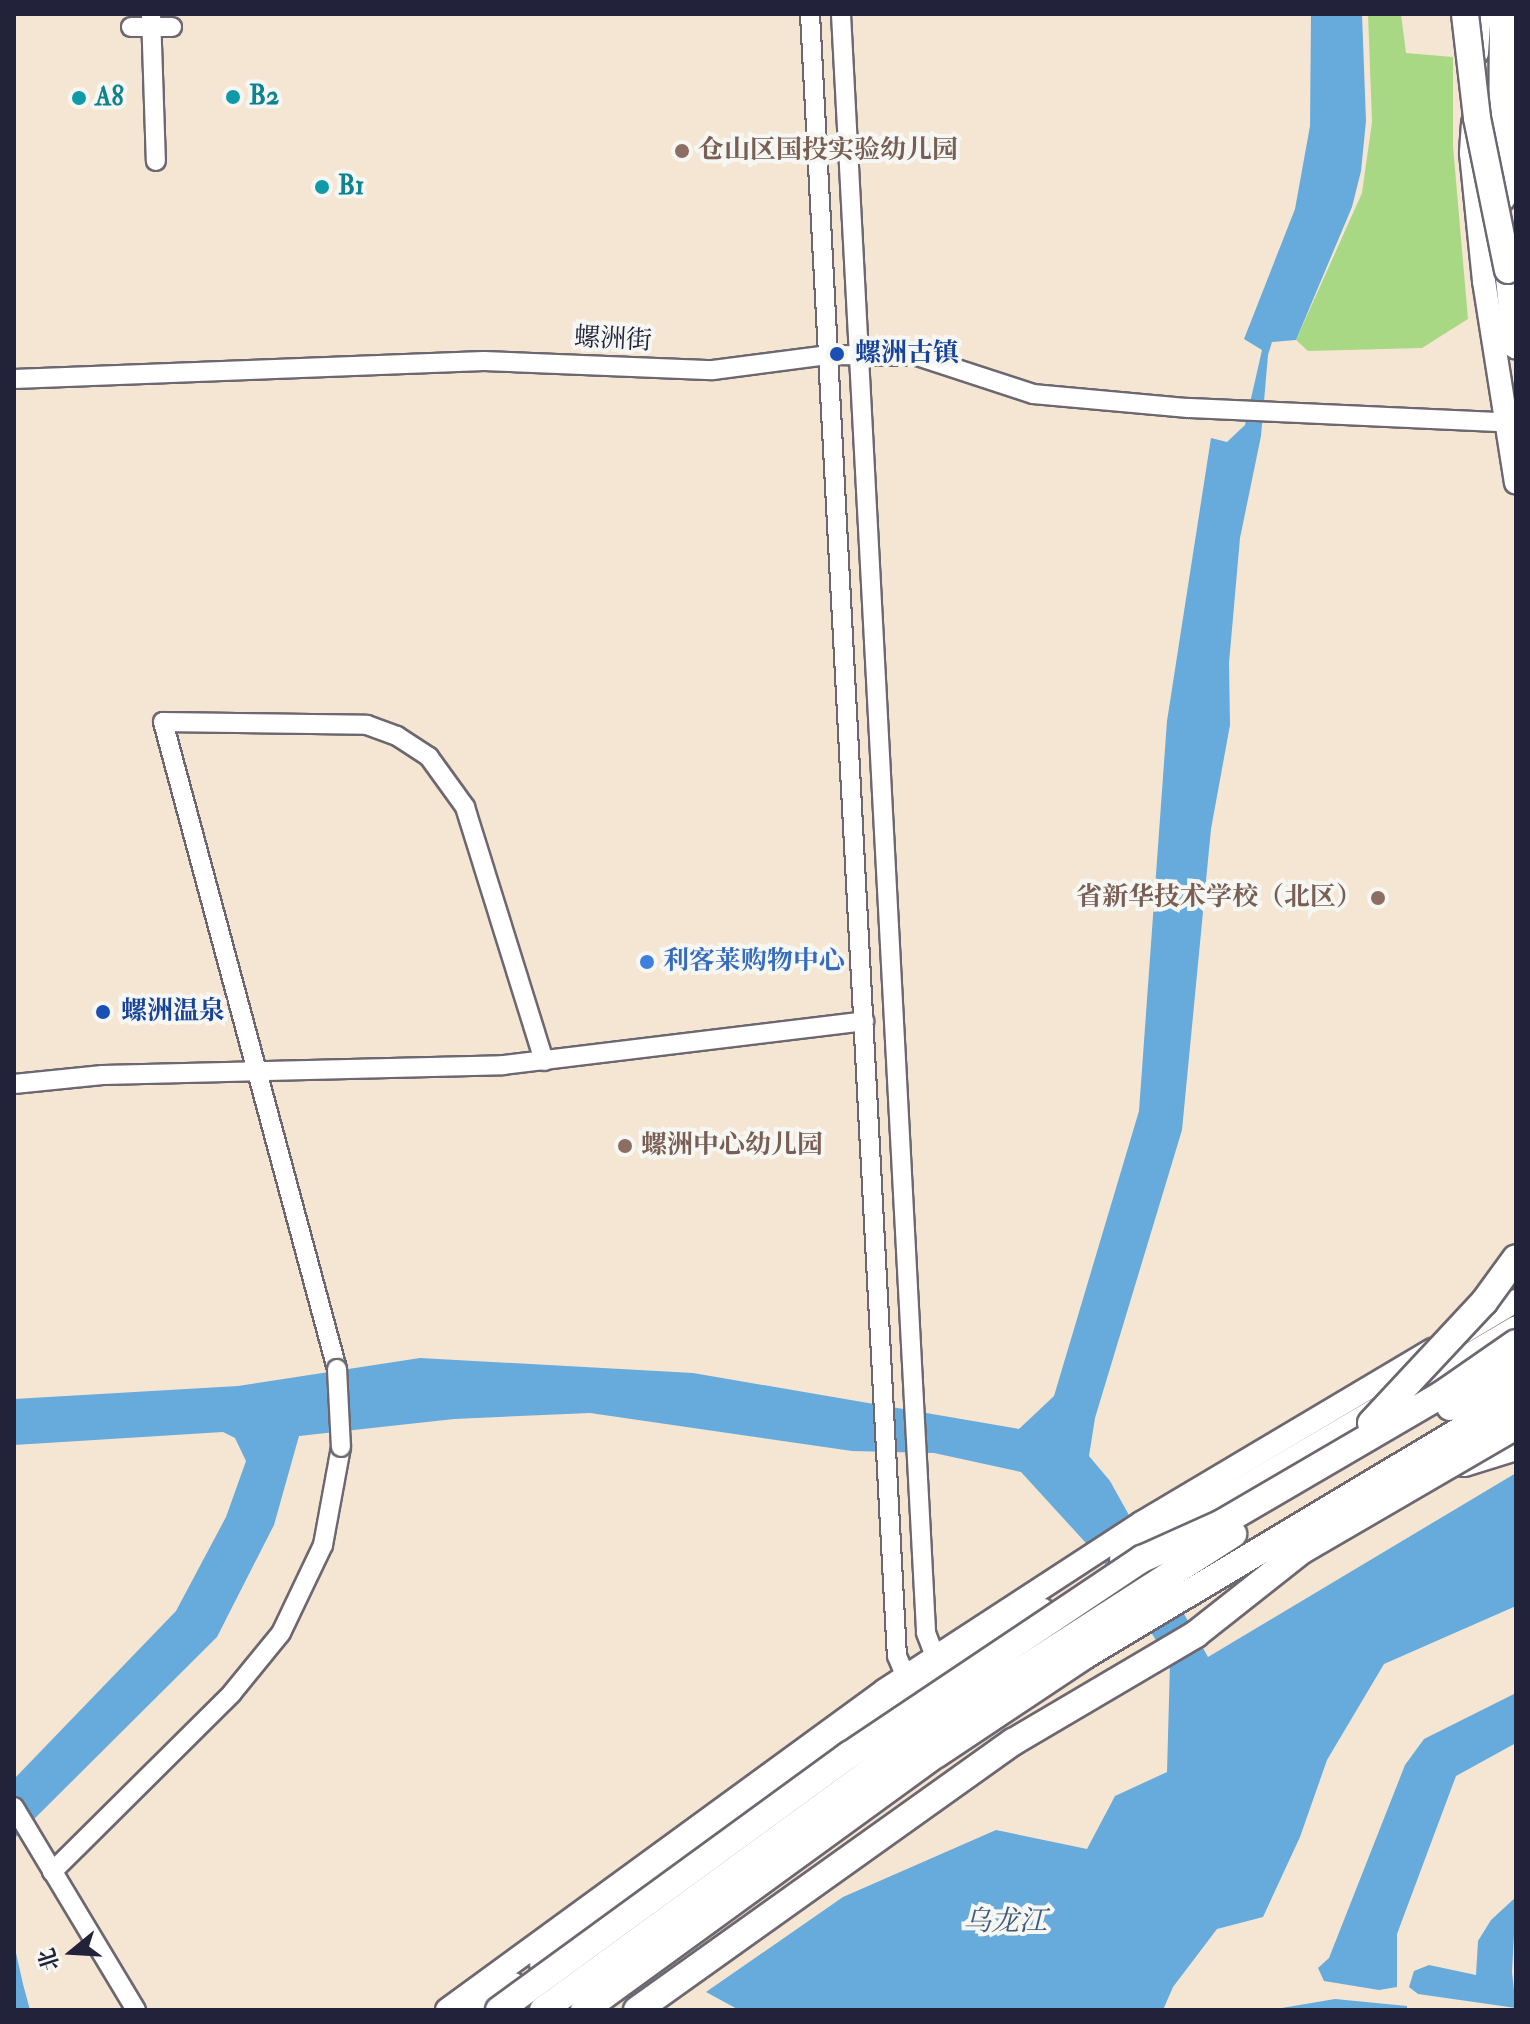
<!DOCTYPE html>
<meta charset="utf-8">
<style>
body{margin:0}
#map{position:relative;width:1530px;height:2024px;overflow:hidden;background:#f4e6d2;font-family:"IM FELL Double Pica","Noto Serif SC",serif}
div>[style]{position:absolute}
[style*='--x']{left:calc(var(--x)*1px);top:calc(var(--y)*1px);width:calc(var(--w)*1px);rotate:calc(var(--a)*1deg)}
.green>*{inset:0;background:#a9d885}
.water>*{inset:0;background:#66abdc}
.roads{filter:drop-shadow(2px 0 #6c6770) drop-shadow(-2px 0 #6c6770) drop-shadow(0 2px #6c6770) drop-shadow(0 -2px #6c6770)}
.minor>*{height:18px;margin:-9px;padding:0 9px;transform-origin:9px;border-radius:9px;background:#fff}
.major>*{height:22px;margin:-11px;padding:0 11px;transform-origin:11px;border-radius:11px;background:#fff}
.highway>*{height:26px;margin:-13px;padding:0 13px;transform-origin:13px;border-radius:13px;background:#fff}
.bridges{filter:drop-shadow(2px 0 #6c6770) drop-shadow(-2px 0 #6c6770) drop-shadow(0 2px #6c6770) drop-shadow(0 -2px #6c6770)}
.minor-bridge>*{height:18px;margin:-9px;padding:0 9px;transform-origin:9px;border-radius:9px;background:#fff}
.highway-bridge>*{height:26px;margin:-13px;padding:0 13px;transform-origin:13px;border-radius:13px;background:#fff}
.dots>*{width:22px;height:22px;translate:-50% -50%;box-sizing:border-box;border:4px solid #f6f6f2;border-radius:50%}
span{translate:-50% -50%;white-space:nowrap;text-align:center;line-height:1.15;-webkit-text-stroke:8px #f6f6f2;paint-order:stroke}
.culture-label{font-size:26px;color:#0d838f;font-weight:700}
.left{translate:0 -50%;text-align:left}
.education-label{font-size:26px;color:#785e54;font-weight:700}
.right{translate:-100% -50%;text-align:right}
.street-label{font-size:26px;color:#22223b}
.transit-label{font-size:26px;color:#164399;font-weight:700}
.shop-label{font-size:26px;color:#366cbe;font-weight:700}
.water-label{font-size:28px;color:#3d597b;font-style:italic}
.frame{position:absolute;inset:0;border:16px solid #22223b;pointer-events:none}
.north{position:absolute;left:32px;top:1912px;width:80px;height:80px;-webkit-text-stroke:6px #f6f6f2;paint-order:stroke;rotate:252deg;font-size:22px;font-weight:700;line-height:32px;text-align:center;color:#22223b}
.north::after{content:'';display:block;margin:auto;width:28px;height:36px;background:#22223b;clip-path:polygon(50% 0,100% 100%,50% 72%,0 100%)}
</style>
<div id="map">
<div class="green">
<i style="clip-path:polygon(1368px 14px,1401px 14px,1406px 53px,1453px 57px,1453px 146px,1468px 319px,1422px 348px,1308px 351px,1296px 340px,1362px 193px,1372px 122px)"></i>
</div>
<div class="water">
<i style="clip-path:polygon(1311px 14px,1362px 14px,1366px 121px,1361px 171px,1352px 207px,1296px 340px,1272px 342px,1268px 355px,1261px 436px,1240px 538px,1229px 663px,1230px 725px,1211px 829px,1182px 1130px,1095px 1418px,1089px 1456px,1110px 1481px,1208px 1657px,1516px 1473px,1516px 1606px,1384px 1664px,1327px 1760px,1300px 1837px,1263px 1917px,1217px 1929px,1173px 1987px,1163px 2010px,739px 2010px,706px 1992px,843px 1897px,996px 1830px,1087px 1849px,1115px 1796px,1167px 1772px,1170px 1663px,1117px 1577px,1021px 1472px,934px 1453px,852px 1451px,590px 1413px,454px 1419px,299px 1436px,274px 1525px,217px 1637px,14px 1839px,14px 1779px,176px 1611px,226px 1517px,246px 1461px,235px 1438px,223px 1432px,14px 1445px,14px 1399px,238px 1386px,420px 1358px,693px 1373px,1019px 1429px,1054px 1396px,1139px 1111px,1167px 721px,1211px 438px,1227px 442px,1245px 425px,1262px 350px,1244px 339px,1295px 209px,1310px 126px)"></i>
<i style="clip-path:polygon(1516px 1693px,1516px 1743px,1456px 1776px,1397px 1934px,1397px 1987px,1379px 1990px,1324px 1981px,1318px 1968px,1329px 1958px,1405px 1765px,1424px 1739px)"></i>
<i style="clip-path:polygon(1516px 1897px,1512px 1972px,1516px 2008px,1418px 1994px,1409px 1987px,1414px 1971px,1429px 1965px,1476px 1975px,1478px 1941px,1491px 1920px)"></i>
<i style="clip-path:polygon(14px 1944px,23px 1984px,30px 2010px,14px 2010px)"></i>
<i style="clip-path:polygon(1335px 1999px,1407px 2006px,1407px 2010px,1270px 2010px)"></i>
</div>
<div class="roads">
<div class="minor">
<i style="--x:151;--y:14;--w:147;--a:88.1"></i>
<i style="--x:810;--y:14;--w:1644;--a:86.97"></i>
<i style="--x:897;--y:1656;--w:33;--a:67"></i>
<i style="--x:841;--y:14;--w:1621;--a:86.99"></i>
<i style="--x:926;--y:1633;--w:39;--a:69"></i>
<i style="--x:131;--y:27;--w:41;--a:0"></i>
<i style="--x:14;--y:379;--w:470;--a:-2.2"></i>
<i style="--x:484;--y:361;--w:229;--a:2.3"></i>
<i style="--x:713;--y:370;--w:117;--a:-7.4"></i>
<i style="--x:829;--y:355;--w:88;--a:0.7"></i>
<i style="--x:917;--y:356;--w:122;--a:18.1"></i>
<i style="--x:1033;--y:394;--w:156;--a:5.2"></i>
<i style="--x:1188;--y:408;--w:328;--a:2.6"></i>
<i style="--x:14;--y:1084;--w:89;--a:-5.8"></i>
<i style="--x:103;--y:1075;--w:400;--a:-1.4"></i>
<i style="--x:503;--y:1065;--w:364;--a:-6.9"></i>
<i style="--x:337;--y:1369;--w:670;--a:-105.05"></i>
<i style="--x:163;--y:722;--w:204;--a:0.8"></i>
<i style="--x:367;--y:725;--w:32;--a:20"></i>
<i style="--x:397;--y:736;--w:38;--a:33"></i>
<i style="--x:429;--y:757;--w:62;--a:54.2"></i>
<i style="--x:465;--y:807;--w:266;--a:72.7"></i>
<i style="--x:14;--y:1807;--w:237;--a:59"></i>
<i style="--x:52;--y:1872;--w:254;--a:-44.8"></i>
<i style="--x:232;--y:1693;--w:77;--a:-50.8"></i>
<i style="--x:281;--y:1633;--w:98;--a:-64.5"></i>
<i style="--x:323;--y:1545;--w:100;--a:-79.6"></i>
</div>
<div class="major">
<i style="--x:1477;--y:53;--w:39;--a:-86"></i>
<i style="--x:1473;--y:123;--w:30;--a:94"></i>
<i style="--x:1471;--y:153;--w:129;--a:84.2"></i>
<i style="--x:1484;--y:281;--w:204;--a:81"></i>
<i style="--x:1462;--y:1333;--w:63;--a:-30.7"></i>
<i style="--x:1121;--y:1559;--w:458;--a:-30.4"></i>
<i style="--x:541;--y:1964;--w:370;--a:-36.1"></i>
<i style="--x:840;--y:1746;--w:244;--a:-34"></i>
<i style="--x:447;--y:2010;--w:542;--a:-36.15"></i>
<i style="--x:885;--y:1690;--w:306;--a:-33.1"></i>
<i style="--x:1141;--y:1523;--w:339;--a:-30.7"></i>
<i style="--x:479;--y:2010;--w:43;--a:-37.4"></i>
</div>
<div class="highway">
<i style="--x:1502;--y:198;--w:184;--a:-89.7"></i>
<i style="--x:1506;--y:249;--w:97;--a:84.1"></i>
<i style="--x:1464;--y:1463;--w:54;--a:-17.1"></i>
</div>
</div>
<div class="bridges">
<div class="minor-bridge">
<i style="--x:337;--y:1369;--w:78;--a:87.1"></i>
</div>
<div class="highway-bridge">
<i style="--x:1465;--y:14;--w:105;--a:83.4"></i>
<i style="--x:1477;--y:118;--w:155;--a:78.5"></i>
<i style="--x:1450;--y:1407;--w:76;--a:-29.3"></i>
<i style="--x:1371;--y:1423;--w:166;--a:-47"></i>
<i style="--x:1484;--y:1302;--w:54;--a:-54"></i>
<i style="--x:499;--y:2010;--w:433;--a:-36.1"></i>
<i style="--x:849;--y:1755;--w:353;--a:-33.8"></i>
<i style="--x:1142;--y:1559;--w:88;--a:-24.2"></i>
<i style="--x:1222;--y:1523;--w:254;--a:-30.3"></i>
<i style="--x:1441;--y:1395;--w:91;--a:-34.7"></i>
<i style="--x:543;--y:2010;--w:464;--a:-36.1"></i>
<i style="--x:918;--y:1737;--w:375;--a:-32.8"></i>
<i style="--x:584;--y:2010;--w:436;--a:-36"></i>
<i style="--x:937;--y:1754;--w:177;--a:-33.7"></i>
<i style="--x:1084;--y:1656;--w:504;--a:-30.94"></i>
<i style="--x:637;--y:2010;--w:462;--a:-35.5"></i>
<i style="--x:1013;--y:1742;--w:212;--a:-30.5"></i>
<i style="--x:1196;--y:1634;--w:134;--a:-38.3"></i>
<i style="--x:1301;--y:1551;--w:249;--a:-30.2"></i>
</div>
</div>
<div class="dots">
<i style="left:233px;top:97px;background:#0f9aa8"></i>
<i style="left:79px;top:98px;background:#0f9aa8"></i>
<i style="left:682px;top:151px;background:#8d6e63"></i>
<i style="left:322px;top:187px;background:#0f9aa8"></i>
<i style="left:837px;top:354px;background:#1a4fb4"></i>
<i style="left:1378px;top:898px;background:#8d6e63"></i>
<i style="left:647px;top:962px;background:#3f7fe0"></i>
<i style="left:103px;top:1012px;background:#1a4fb4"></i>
<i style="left:625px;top:1146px;background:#8d6e63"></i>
</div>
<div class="culture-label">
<span class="left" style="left:249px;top:97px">B2</span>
<span class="left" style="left:95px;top:98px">A8</span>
<span class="left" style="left:338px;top:187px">B1</span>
</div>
<div class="education-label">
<span class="left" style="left:698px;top:151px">仓山区国投实验幼儿园</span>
<span class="right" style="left:1362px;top:898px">省新华技术学校（北区）</span>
<span class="left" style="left:641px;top:1146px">螺洲中心幼儿园</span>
</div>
<div class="street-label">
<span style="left:613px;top:340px;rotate:3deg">螺洲街</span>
</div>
<div class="transit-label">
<span class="left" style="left:855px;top:354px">螺洲古镇</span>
<span class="left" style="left:121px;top:1012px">螺洲温泉</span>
</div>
<div class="shop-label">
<span class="left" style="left:663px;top:962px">利客莱购物中心</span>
</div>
<div class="water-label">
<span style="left:1005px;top:1922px">乌龙江</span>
</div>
<div class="frame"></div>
<div class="north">北</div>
</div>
